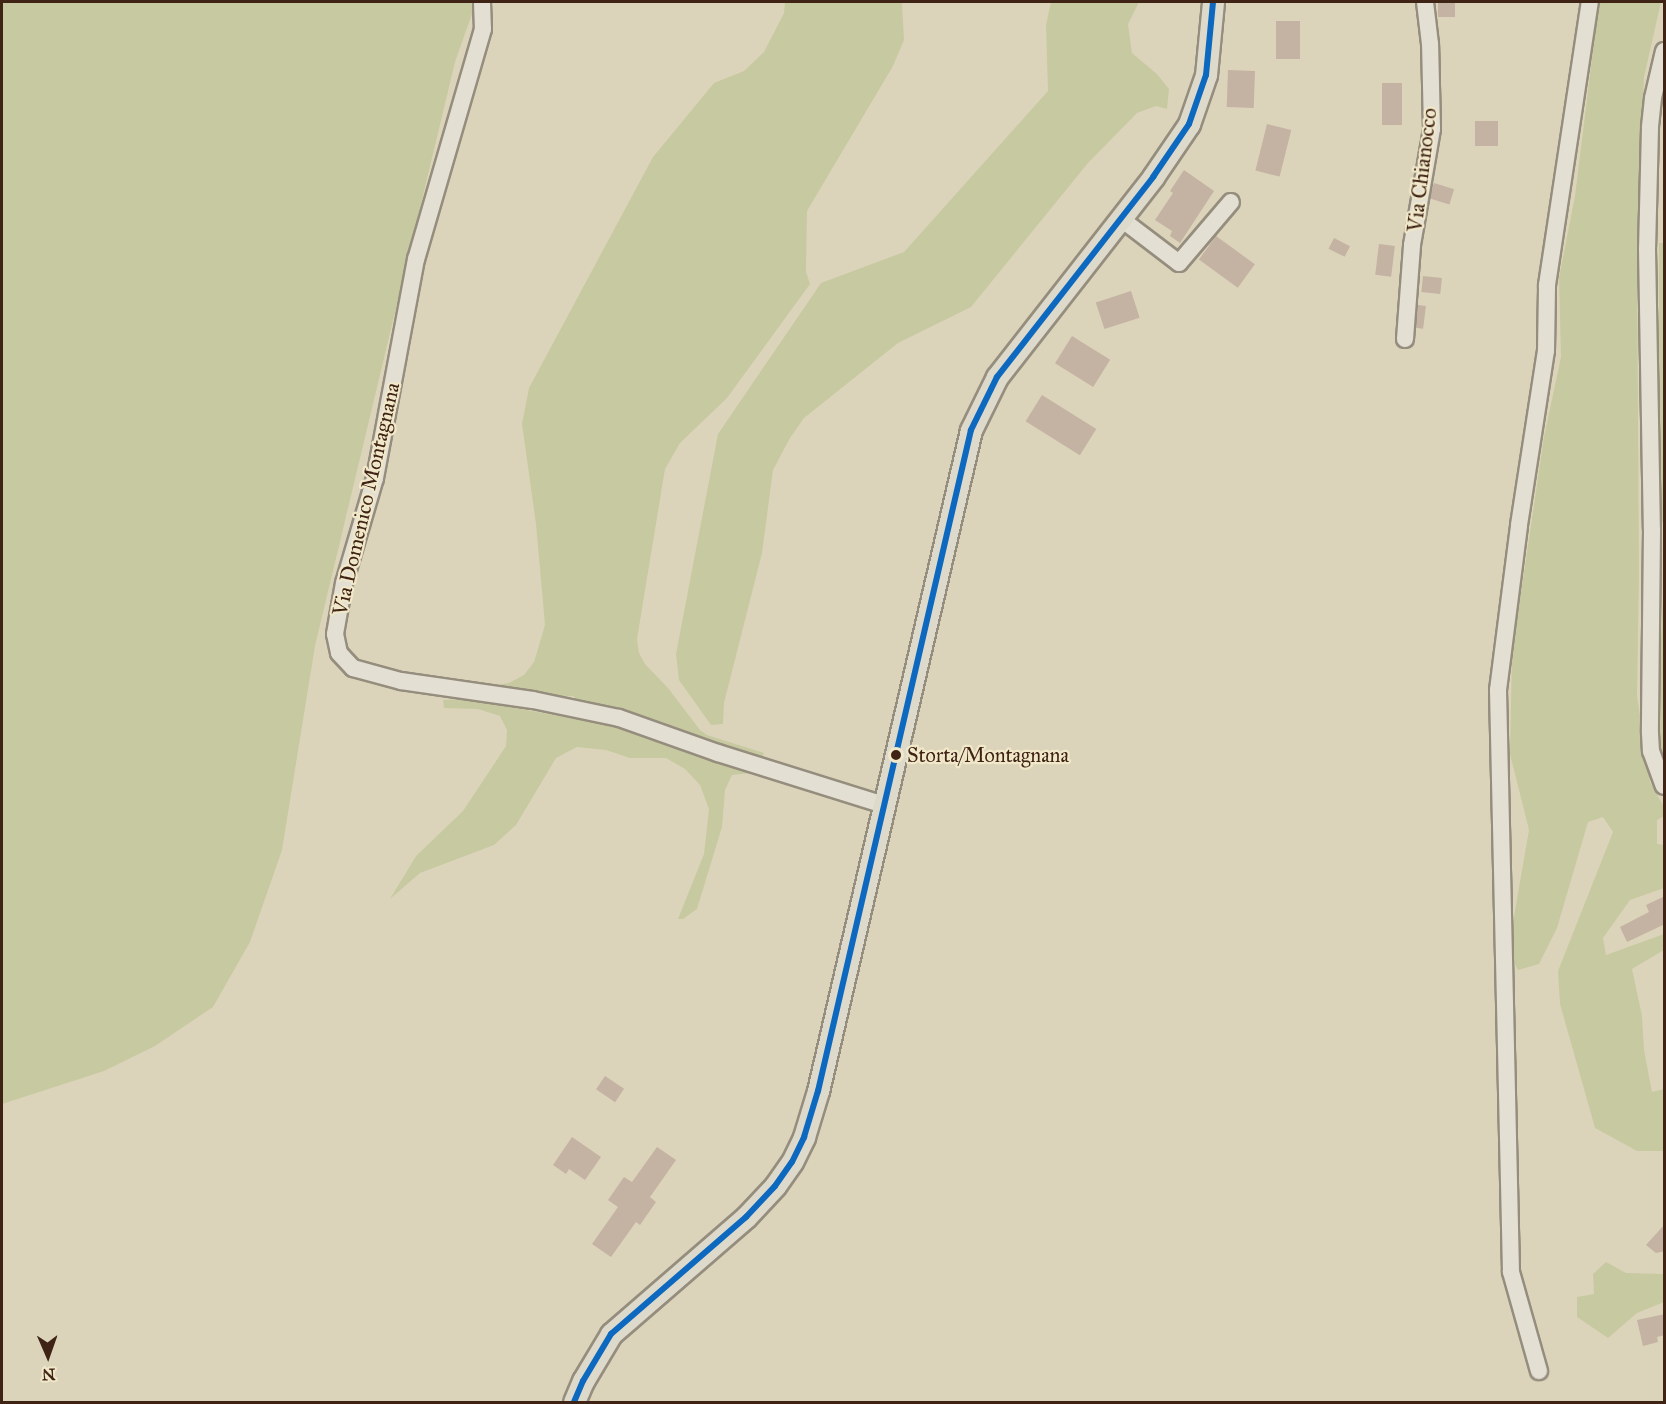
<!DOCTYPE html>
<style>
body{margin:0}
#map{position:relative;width:1666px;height:1404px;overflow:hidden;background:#dcd4ba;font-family:"IM FELL Great Primer",serif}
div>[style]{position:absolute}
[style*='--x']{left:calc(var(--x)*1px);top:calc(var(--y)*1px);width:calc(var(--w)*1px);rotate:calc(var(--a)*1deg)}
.green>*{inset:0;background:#c7c9a0;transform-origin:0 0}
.building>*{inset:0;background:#c4b2a2;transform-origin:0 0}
.roads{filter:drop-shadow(2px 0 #958d7d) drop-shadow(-2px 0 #958d7d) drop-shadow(0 2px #958d7d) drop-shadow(0 -2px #958d7d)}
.minor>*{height:16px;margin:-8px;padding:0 8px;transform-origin:8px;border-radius:8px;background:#e3dfd3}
.major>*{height:21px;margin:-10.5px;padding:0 10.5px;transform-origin:10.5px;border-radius:10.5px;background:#dedacb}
.bus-1>*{height:6px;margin:-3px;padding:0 3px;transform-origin:3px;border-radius:3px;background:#0c69bf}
.dots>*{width:16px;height:16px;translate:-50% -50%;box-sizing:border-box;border:3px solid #f1e8ca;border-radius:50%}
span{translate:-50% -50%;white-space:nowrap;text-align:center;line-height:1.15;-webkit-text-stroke:4.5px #f1e8ca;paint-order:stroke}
.bus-label{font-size:20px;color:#3f2416}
.left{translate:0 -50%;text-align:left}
.street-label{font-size:21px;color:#3f2416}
.frame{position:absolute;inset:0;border:3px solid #3f2416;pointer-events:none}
.north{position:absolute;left:18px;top:1326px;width:60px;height:60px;-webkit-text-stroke:4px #f1e8ca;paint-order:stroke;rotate:178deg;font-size:16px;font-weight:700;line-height:24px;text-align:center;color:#3f2416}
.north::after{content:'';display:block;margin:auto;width:21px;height:27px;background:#3f2416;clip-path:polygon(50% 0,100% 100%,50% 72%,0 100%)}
</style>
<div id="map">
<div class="green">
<i style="clip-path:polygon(2px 2px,472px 2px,472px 14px,455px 62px,315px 646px,282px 850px,250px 942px,213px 1007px,155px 1046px,104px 1071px,2px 1104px)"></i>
<i style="clip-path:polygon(785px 2px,902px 2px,904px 40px,893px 66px,807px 211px,806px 272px,810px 284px,727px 398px,680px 443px,665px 469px,637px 639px,639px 653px,645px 664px,668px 688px,700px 730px,707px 735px,764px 753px,761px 760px,584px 706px,573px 696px,547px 698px,490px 686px,509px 683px,524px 675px,534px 662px,545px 625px,536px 524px,522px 424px,529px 388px,653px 157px,714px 83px,744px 71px,764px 52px,784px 13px)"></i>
<i style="clip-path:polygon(1051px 2px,1139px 2px,1128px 24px,1132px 53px,1157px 74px,1169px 89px,1167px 109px,1156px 106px,1137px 113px,1088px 163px,971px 307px,898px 343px,804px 418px,790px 438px,773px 470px,762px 553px,724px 703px,723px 724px,711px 725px,679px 680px,676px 654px,718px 434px,821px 283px,904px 252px,1048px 91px,1046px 25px)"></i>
<i style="clip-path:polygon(1599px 2px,1661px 2px,1644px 77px,1637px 252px,1639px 574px,1637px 696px,1650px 782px,1664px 807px,1664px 816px,1657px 820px,1657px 844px,1664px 845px,1664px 888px,1630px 900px,1603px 938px,1606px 955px,1664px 934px,1664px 950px,1632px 969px,1642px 1016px,1644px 1050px,1652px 1092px,1664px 1089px,1664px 1151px,1637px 1151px,1595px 1128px,1560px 1004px,1558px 971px,1613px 832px,1603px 817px,1588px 822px,1557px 928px,1539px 964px,1518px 970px,1508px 951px,1529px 830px,1510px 754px,1512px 654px,1544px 437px,1561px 357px,1559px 278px,1575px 196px)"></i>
<i style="left:1664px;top:243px;width:279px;height:5px;rotate:90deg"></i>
<i style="clip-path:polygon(1664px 580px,1664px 769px,1660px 763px,1656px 728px)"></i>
<i style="clip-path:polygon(465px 699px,642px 731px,708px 758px,752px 773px,732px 775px,725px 790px,722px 827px,697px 909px,683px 919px,678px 919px,704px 854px,709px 809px,700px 785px,685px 769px,666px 758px,630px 758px,606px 750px,577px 747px,556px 758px,516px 825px,494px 845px,420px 873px,390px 899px,416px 856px,463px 811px,506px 746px,507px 730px,500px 716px,478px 709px,444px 708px,443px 700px)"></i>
<i style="clip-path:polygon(1606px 1262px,1626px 1273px,1664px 1274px,1664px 1302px,1637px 1313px,1608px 1338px,1577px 1317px,1577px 1297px,1594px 1294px,1593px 1274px)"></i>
</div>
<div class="building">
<i style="left:1438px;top:2px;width:17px;height:15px"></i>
<i style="left:1276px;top:21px;width:24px;height:38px"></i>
<i style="left:1228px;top:70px;width:27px;height:37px;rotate:2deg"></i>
<i style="left:1382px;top:83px;width:20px;height:42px"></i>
<i style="left:1475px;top:121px;width:23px;height:25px"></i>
<i style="left:1267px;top:124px;width:25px;height:48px;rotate:14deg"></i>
<i style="clip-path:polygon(1184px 170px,1214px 191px,1180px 243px,1170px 236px,1172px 231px,1155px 220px,1173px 193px,1170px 191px)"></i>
<i style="left:1434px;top:183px;width:21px;height:16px;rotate:17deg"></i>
<i style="left:1216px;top:236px;width:48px;height:29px;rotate:36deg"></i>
<i style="left:1334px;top:238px;width:18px;height:12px;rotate:27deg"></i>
<i style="left:1379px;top:244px;width:16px;height:31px;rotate:7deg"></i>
<i style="left:1423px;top:276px;width:19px;height:16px;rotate:6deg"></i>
<i style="left:1131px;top:291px;width:28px;height:37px;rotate:72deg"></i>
<i style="left:1418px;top:305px;width:8px;height:23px;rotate:7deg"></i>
<i style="left:1072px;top:336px;width:45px;height:32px;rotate:32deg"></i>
<i style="left:1042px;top:395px;width:64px;height:31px;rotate:32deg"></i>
<i style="clip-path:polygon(1665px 896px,1665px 924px,1627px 942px,1620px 927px,1649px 912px,1646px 905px)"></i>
<i style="left:605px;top:1076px;width:23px;height:16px;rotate:34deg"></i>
<i style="clip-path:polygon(572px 1137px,601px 1157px,585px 1180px,569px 1169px,566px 1174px,553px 1165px)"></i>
<i style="clip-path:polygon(657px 1147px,676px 1160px,650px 1197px,656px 1202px,640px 1225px,636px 1222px,611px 1257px,592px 1244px,618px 1207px,608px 1200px,624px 1177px,632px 1182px)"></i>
<i style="clip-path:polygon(1665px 1224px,1665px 1251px,1656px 1253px,1646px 1245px)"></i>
<i style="clip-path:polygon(1665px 1314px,1665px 1335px,1657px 1337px,1658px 1342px,1643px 1346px,1637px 1320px)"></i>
</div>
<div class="roads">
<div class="minor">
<i style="--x:482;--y:2;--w:27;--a:88"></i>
<i style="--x:483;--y:29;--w:240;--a:106.2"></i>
<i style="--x:416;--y:259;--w:223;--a:100.6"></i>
<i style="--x:375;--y:478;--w:109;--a:106.4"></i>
<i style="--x:344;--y:583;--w:52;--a:100"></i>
<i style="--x:335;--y:634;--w:19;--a:78"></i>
<i style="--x:339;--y:653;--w:21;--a:47"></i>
<i style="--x:353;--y:668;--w:50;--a:15.2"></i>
<i style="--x:401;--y:681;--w:133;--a:8.2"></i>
<i style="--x:533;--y:700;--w:88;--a:11.8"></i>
<i style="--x:619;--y:718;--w:105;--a:19.5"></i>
<i style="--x:718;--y:753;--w:174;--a:17.4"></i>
<i style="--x:1664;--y:51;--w:48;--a:103.2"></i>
<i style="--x:1653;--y:98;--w:30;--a:96"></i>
<i style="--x:1650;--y:128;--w:121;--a:91.4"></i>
<i style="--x:1647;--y:249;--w:281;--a:89"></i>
<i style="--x:1652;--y:530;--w:203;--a:90.6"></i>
<i style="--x:1650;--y:733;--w:18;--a:87"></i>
<i style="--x:1651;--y:751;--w:37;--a:70"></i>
<i style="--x:1120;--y:218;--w:74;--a:37.3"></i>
<i style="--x:1179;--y:263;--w:80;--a:-49.6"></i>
<i style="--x:1405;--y:339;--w:94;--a:-85.7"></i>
<i style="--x:1412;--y:245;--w:118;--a:-80.2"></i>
<i style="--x:1432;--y:129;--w:85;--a:-91.3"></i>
<i style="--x:1430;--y:44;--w:42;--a:-96.8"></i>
<i style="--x:1539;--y:1371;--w:103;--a:-105.8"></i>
<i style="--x:1511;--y:1272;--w:582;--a:-91.28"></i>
<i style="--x:1498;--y:690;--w:166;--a:-82.7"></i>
<i style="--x:1519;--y:525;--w:176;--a:-81.2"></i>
<i style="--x:1546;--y:351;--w:66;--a:-89.1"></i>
<i style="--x:1547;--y:285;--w:286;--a:-81.4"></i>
</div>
<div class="major">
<i style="--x:574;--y:1402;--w:23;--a:-67"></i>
<i style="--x:583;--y:1381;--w:55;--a:-59.2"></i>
<i style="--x:611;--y:1334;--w:179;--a:-40.9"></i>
<i style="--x:746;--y:1217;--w:42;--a:-46.9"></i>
<i style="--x:775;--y:1186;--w:29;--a:-55"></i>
<i style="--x:792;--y:1162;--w:28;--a:-64"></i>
<i style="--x:804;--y:1137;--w:48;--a:-73.1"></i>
<i style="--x:818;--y:1091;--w:678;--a:-76.97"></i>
<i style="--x:971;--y:430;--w:59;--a:-63.9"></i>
<i style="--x:997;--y:377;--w:254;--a:-52"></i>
<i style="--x:1153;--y:177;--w:64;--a:-55.8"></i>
<i style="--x:1189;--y:124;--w:52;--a:-70.9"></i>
<i style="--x:1206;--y:75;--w:73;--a:-84.5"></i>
</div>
</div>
<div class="bus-1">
<i style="--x:574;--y:1402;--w:23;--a:-67"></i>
<i style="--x:583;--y:1381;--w:55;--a:-59.2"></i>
<i style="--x:611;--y:1334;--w:179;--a:-40.9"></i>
<i style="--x:746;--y:1217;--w:42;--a:-46.9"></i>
<i style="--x:775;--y:1186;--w:29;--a:-55"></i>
<i style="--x:792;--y:1162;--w:28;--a:-64"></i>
<i style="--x:804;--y:1137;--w:48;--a:-73.1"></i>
<i style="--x:818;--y:1091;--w:678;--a:-76.97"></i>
<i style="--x:971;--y:430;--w:59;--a:-63.9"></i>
<i style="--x:997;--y:377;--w:254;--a:-52"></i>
<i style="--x:1153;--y:177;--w:64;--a:-55.8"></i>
<i style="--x:1189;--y:124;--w:52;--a:-70.9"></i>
<i style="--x:1206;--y:75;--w:73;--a:-84.5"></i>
</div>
<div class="dots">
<i style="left:896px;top:755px;background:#3f2416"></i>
</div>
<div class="bus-label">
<span class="left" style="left:907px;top:755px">Storta/Montagnana</span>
</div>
<div class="street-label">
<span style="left:1422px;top:170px;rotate:-83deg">Via Chianocco</span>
<span style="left:366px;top:499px;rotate:-77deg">Via Domenico Montagnana</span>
</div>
<div class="frame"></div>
<div class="north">N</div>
</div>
